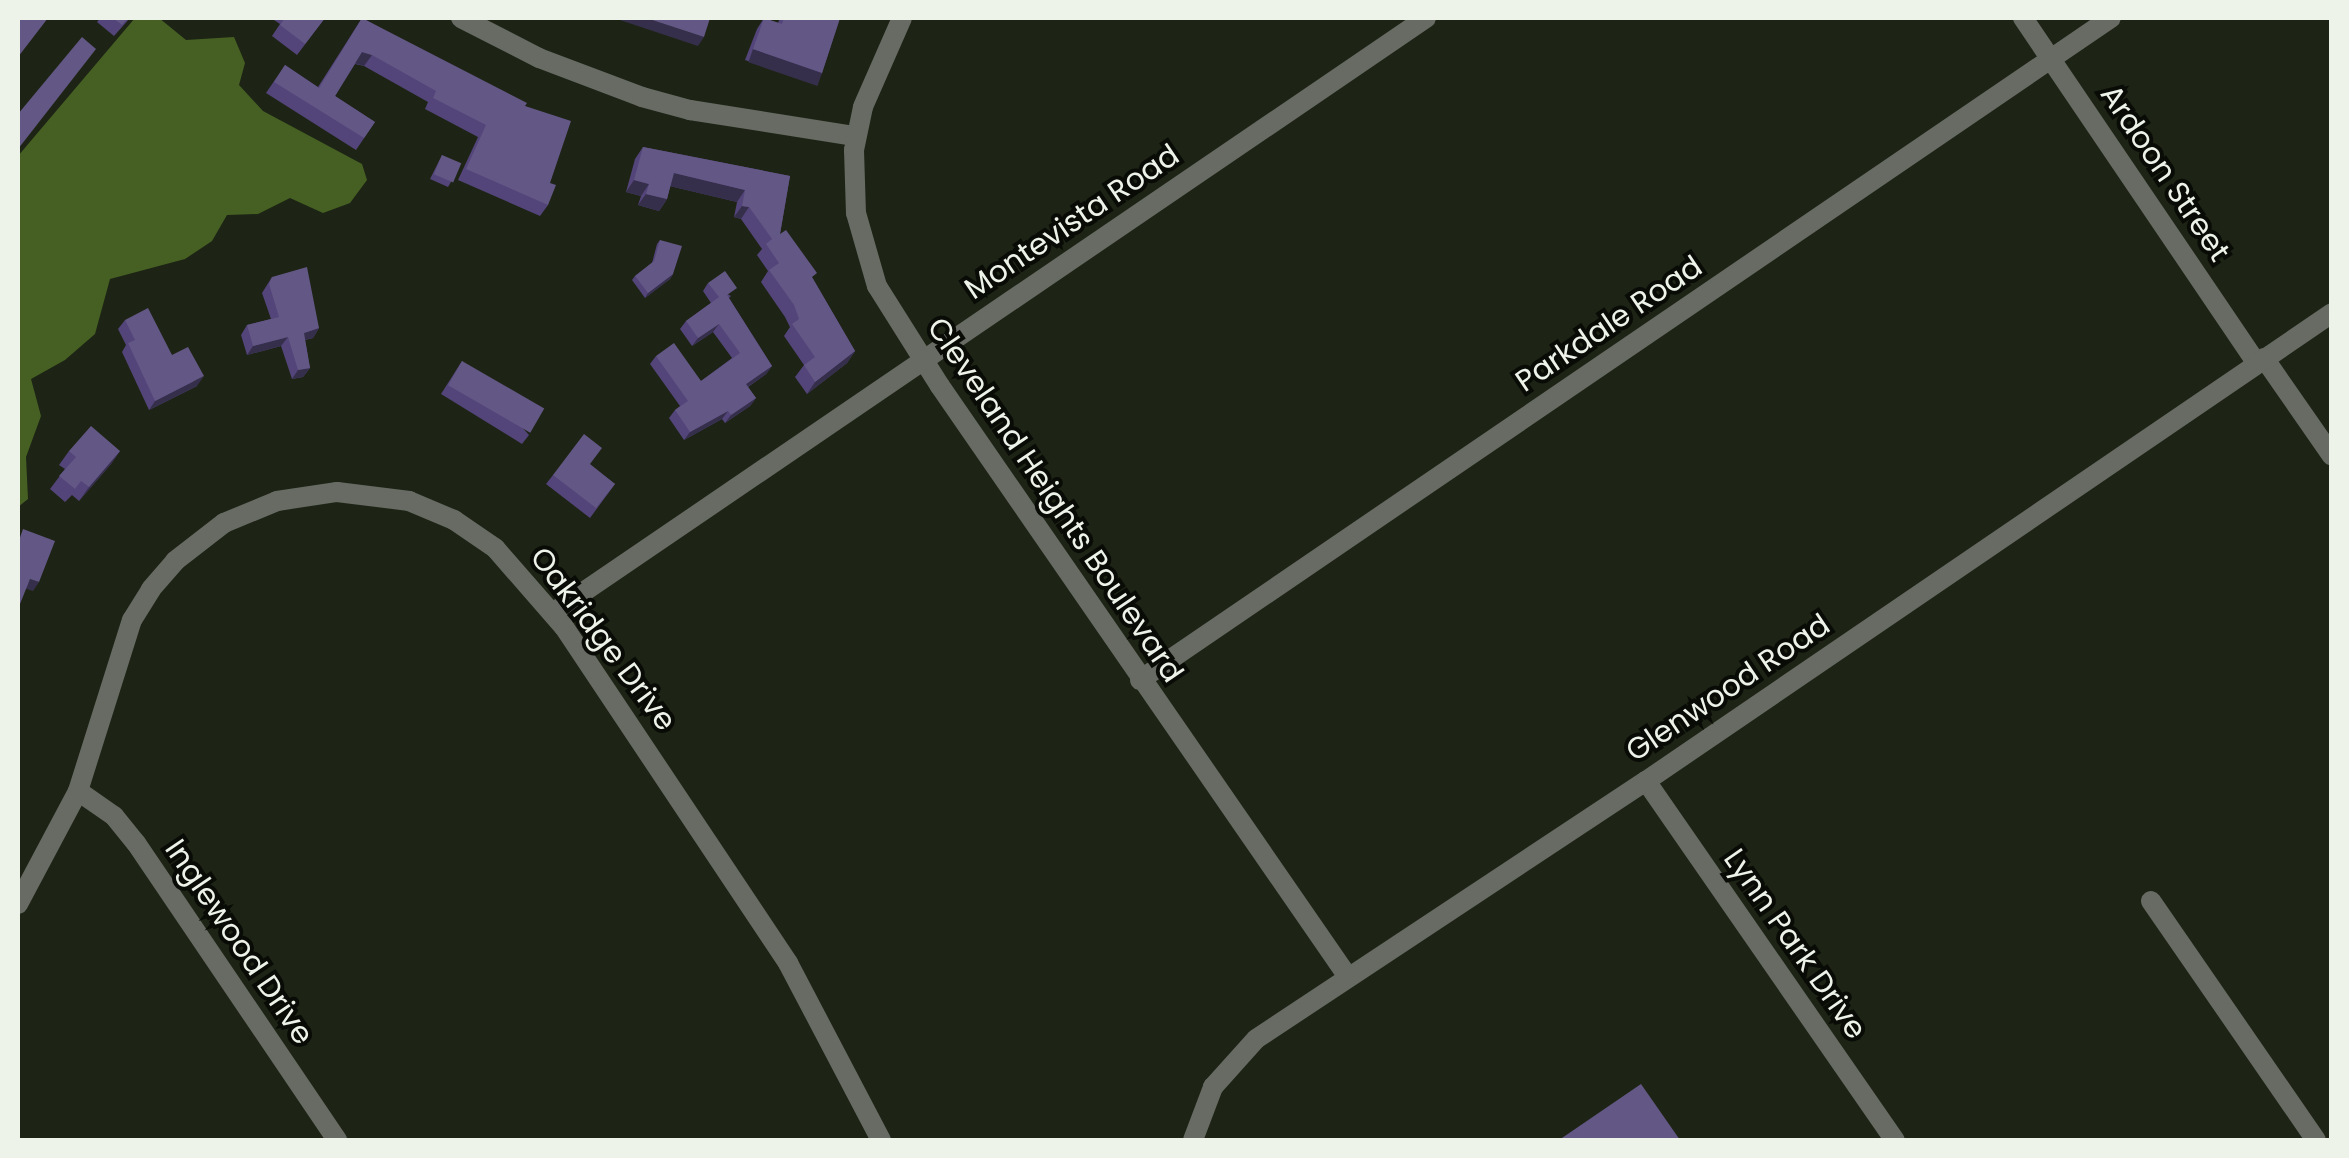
<!DOCTYPE html>
<style>
body{margin:0}
#map{position:relative;width:2349px;height:1158px;overflow:hidden;background:#1d2415;font-family:Poppins,sans-serif}
div>[style]{position:absolute}
[style*='--x']{left:calc(var(--x)*1px);top:calc(var(--y)*1px);width:calc(var(--w)*1px);rotate:calc(var(--a)*1deg)}
.forest>*{inset:0;background:#456022}
.street>*{height:20px;margin:-10px;padding:0 10px;transform-origin:10px;border-radius:10px;background:#676b64}
.wall>*{inset:0;background:#534479}
.shaded-wall>*{inset:0;background:#362f4c;transform-origin:0 0}
.building>*{inset:0;background:#635785;transform-origin:0 0}
span{translate:-50% -50%;white-space:nowrap;text-align:center;line-height:1.15;-webkit-text-stroke:8px #090c06;paint-order:stroke}
.street-label{font-size:30px;color:#eef3ea}
.frame{position:absolute;inset:0;border:20px solid #eef3ea;pointer-events:none}
</style>
<div id="map">
<div class="forest">
<i style="clip-path:polygon(135px 18px,159px 18px,186px 40px,234px 37px,245px 63px,239px 85px,263px 111px,362px 164px,367px 180px,350px 203px,323px 213px,290px 198px,258px 214px,227px 215px,212px 241px,185px 259px,110px 279px,95px 334px,65px 360px,31px 379px,41px 416px,26px 457px,28px 499px,18px 507px,18px 156px)"></i>
</div>
<div class="street">
<i style="--x:461;--y:18;--w:88;--a:27.1"></i>
<i style="--x:539;--y:58;--w:110;--a:20.7"></i>
<i style="--x:642;--y:97;--w:50;--a:15.2"></i>
<i style="--x:690;--y:110;--w:167;--a:9"></i>
<i style="--x:902;--y:18;--w:97;--a:113.7"></i>
<i style="--x:863;--y:107;--w:44;--a:101.8"></i>
<i style="--x:854;--y:150;--w:63;--a:88.2"></i>
<i style="--x:856;--y:213;--w:76;--a:74"></i>
<i style="--x:877;--y:286;--w:118;--a:57.8"></i>
<i style="--x:940;--y:386;--w:718;--a:55.38"></i>
<i style="--x:2023;--y:18;--w:417;--a:55.9"></i>
<i style="--x:2264;--y:358;--w:119;--a:55.2"></i>
<i style="--x:554;--y:612;--w:1055;--a:-34.26"></i>
<i style="--x:1140;--y:680;--w:1175;--a:-34.29"></i>
<i style="--x:1646;--y:781;--w:437;--a:55.3"></i>
<i style="--x:78;--y:791;--w:44;--a:34.8"></i>
<i style="--x:114;--y:816;--w:35;--a:51"></i>
<i style="--x:136;--y:843;--w:359;--a:55.9"></i>
<i style="--x:2151;--y:901;--w:290;--a:55.4"></i>
<i style="--x:18;--y:904;--w:128;--a:-62"></i>
<i style="--x:78;--y:791;--w:179;--a:-72.5"></i>
<i style="--x:132;--y:620;--w:36;--a:-58"></i>
<i style="--x:151;--y:589;--w:37;--a:-49"></i>
<i style="--x:175;--y:561;--w:62;--a:-37.8"></i>
<i style="--x:224;--y:523;--w:57;--a:-22.5"></i>
<i style="--x:277;--y:501;--w:61;--a:-8.5"></i>
<i style="--x:337;--y:492;--w:73;--a:7.1"></i>
<i style="--x:409;--y:501;--w:49;--a:22.9"></i>
<i style="--x:454;--y:520;--w:50;--a:34.3"></i>
<i style="--x:495;--y:548;--w:105;--a:48.9"></i>
<i style="--x:564;--y:627;--w:404;--a:56.3"></i>
<i style="--x:788;--y:963;--w:200;--a:62.3"></i>
<i style="--x:1193;--y:1140;--w:57;--a:-69.3"></i>
<i style="--x:1213;--y:1087;--w:64;--a:-48.1"></i>
<i style="--x:1256;--y:1039;--w:468;--a:-33.5"></i>
<i style="--x:1646;--y:781;--w:830;--a:-34.3"></i>
</div>
<div class="wall">
<i style="clip-path:polygon(100px 18px,130px 18px,114px 36px,97px 22px)"></i>
<i style="clip-path:polygon(271px 18px,325px 18px,297px 55px,272px 36px,280px 24px)"></i>
<i style="clip-path:polygon(362px 18px,525px 106px,550px 183px,548px 205px,540px 216px,458px 180px,478px 137px,425px 109px,428px 102px,364px 66px,355px 64px,335px 96px,375px 122px,356px 150px,266px 93px,285px 65px,318px 87px)"></i>
<i style="clip-path:polygon(764px 18px,778px 23px,780px 18px,840px 18px,822px 73px,815px 84px,745px 60px,757px 29px)"></i>
<i style="clip-path:polygon(643px 147px,790px 176px,780px 234px,813px 279px,855px 351px,847px 363px,807px 394px,795px 377px,804px 365px,784px 336px,790px 327px,785px 317px,761px 282px,768px 271px,757px 255px,762px 249px,741px 219px,734px 217px,737px 202px,670px 186px,667px 199px,659px 211px,638px 205px,641px 196px,626px 192px,635px 159px)"></i>
<i style="clip-path:polygon(442px 155px,451px 182px,448px 187px,430px 179px)"></i>
<i style="clip-path:polygon(660px 240px,673px 274px,670px 279px,645px 298px,632px 280px,635px 276px,652px 263px,657px 244px)"></i>
<i style="clip-path:polygon(272px 277px,319px 328px,313px 338px,305px 340px,310px 368px,303px 377px,292px 379px,281px 346px,247px 355px,241px 335px,247px 325px,271px 319px,262px 293px)"></i>
<i style="clip-path:polygon(708px 283px,731px 296px,729px 298px,772px 366px,766px 374px,748px 387px,756px 398px,750px 406px,725px 423px,722px 419px,684px 440px,669px 418px,675px 410px,680px 406px,650px 364px,656px 356px,701px 381px,732px 358px,713px 332px,692px 346px,680px 329px,686px 321px,711px 303px,703px 291px)"></i>
<i style="clip-path:polygon(125px 320px,172px 355px,197px 386px,149px 410px,122px 352px,126px 345px,118px 329px)"></i>
<i style="clip-path:polygon(462px 361px,529px 435px,522px 444px,441px 394px)"></i>
<i style="clip-path:polygon(69px 451px,120px 451px,111px 464px,79px 501px,72px 495px,65px 502px,50px 489px,65px 469px,59px 465px)"></i>
<i style="clip-path:polygon(590px 465px,615px 484px,590px 518px,546px 484px,553px 475px)"></i>
</div>
<div class="shaded-wall">
<i style="clip-path:polygon(614px 18px,646px 18px,704px 37px,698px 46px)"></i>
<i style="left:753px;top:49px;width:73px;height:14px;rotate:19deg"></i>
<i style="clip-path:polygon(362px 52px,372px 55px,364px 66px,354px 63px)"></i>
<i style="clip-path:polygon(674px 173px,745px 190px,737px 202px,665px 185px)"></i>
<i style="clip-path:polygon(634px 180px,649px 184px,641px 196px,626px 192px)"></i>
<i style="clip-path:polygon(646px 194px,667px 199px,659px 211px,638px 205px)"></i>
<i style="clip-path:polygon(742px 206px,749px 207px,741px 219px,734px 217px)"></i>
<i style="clip-path:polygon(673px 274px,670px 279px,645px 298px,648px 293px)"></i>
<i style="clip-path:polygon(719px 324px,713px 332px,692px 346px,698px 338px)"></i>
<i style="clip-path:polygon(319px 328px,313px 338px,297px 342px,304px 333px)"></i>
<i style="clip-path:polygon(288px 337px,281px 346px,247px 355px,253px 346px)"></i>
<i style="clip-path:polygon(855px 351px,847px 363px,807px 394px,815px 382px)"></i>
<i style="clip-path:polygon(772px 366px,766px 374px,740px 392px,746px 384px)"></i>
<i style="clip-path:polygon(310px 368px,303px 377px,292px 379px,298px 370px)"></i>
<i style="clip-path:polygon(204px 376px,197px 386px,149px 410px,155px 401px)"></i>
<i style="clip-path:polygon(756px 398px,750px 406px,725px 423px,731px 415px)"></i>
<i style="clip-path:polygon(728px 411px,722px 419px,684px 440px,690px 432px)"></i>
<i style="clip-path:polygon(120px 451px,111px 464px,79px 501px,89px 487px)"></i>
<i style="clip-path:polygon(30px 579px,39px 582px,33px 591px,24px 588px)"></i>
</div>
<div class="building">
<i style="clip-path:polygon(18px 18px,48px 18px,18px 57px)"></i>
<i style="clip-path:polygon(113px 18px,128px 18px,122px 25px)"></i>
<i style="clip-path:polygon(285px 18px,325px 18px,305px 44px,280px 25px)"></i>
<i style="clip-path:polygon(362px 18px,527px 103px,525px 106px,571px 121px,550px 183px,556px 185px,548px 205px,466px 169px,486px 125px,433px 98px,436px 91px,372px 55px,362px 52px,335px 96px,375px 122px,364px 138px,274px 82px,285px 65px,319px 88px)"></i>
<i style="clip-path:polygon(646px 18px,710px 18px,704px 37px)"></i>
<i style="clip-path:polygon(764px 18px,782px 24px,784px 18px,840px 18px,822px 73px,753px 49px)"></i>
<i style="clip-path:polygon(82px 37px,96px 49px,18px 149px,18px 114px)"></i>
<i style="clip-path:polygon(643px 147px,790px 176px,780px 234px,786px 230px,817px 273px,812px 277px,855px 351px,815px 382px,804px 365px,815px 357px,792px 324px,799px 319px,794px 305px,769px 270px,779px 263px,766px 244px,772px 239px,749px 207px,742px 206px,745px 190px,674px 173px,667px 199px,646px 194px,649px 184px,634px 180px)"></i>
<i style="left:442px;top:155px;width:21px;height:21px;rotate:23deg"></i>
<i style="clip-path:polygon(660px 240px,682px 246px,673px 274px,648px 293px,635px 276px,654px 261px)"></i>
<i style="clip-path:polygon(307px 267px,319px 328px,304px 333px,310px 368px,298px 370px,288px 337px,253px 346px,247px 325px,279px 317px,269px 284px,272px 277px)"></i>
<i style="clip-path:polygon(725px 271px,737px 288px,727px 295px,772px 366px,746px 384px,756px 398px,731px 415px,728px 411px,690px 432px,675px 410px,688px 401px,656px 356px,674px 343px,701px 381px,740px 353px,719px 324px,698px 338px,686px 321px,719px 297px,708px 283px)"></i>
<i style="clip-path:polygon(148px 308px,172px 355px,188px 347px,204px 376px,155px 401px,128px 343px,135px 340px,125px 320px)"></i>
<i style="left:462px;top:361px;width:95px;height:28px;rotate:30deg"></i>
<i style="clip-path:polygon(91px 426px,120px 451px,89px 487px,81px 481px,75px 489px,59px 476px,76px 457px,69px 451px)"></i>
<i style="clip-path:polygon(584px 434px,602px 448px,590px 464px,615px 484px,596px 508px,553px 475px)"></i>
<i style="clip-path:polygon(23px 529px,55px 541px,39px 582px,30px 579px,20px 604px,18px 603px,18px 543px)"></i>
<i style="clip-path:polygon(1641px 1084px,1680px 1140px,1559px 1140px)"></i>
</div>
<div class="street-label">
<span style="left:2165px;top:173px;rotate:56deg">Ardoon Street</span>
<span style="left:1072px;top:222px;rotate:-34deg">Montevista Road</span>
<span style="left:1609px;top:324px;rotate:-34deg">Parkdale Road</span>
<span style="left:1055px;top:500px;rotate:56deg">Cleveland Heights Boulevard</span>
<span style="left:603px;top:639px;rotate:53deg">Oakridge Drive</span>
<span style="left:1728px;top:688px;rotate:-34deg">Glenwood Road</span>
<span style="left:239px;top:942px;rotate:56deg">Inglewood Drive</span>
<span style="left:1795px;top:944px;rotate:55deg">Lynn Park Drive</span>
</div>
<div class="frame"></div>
</div>
